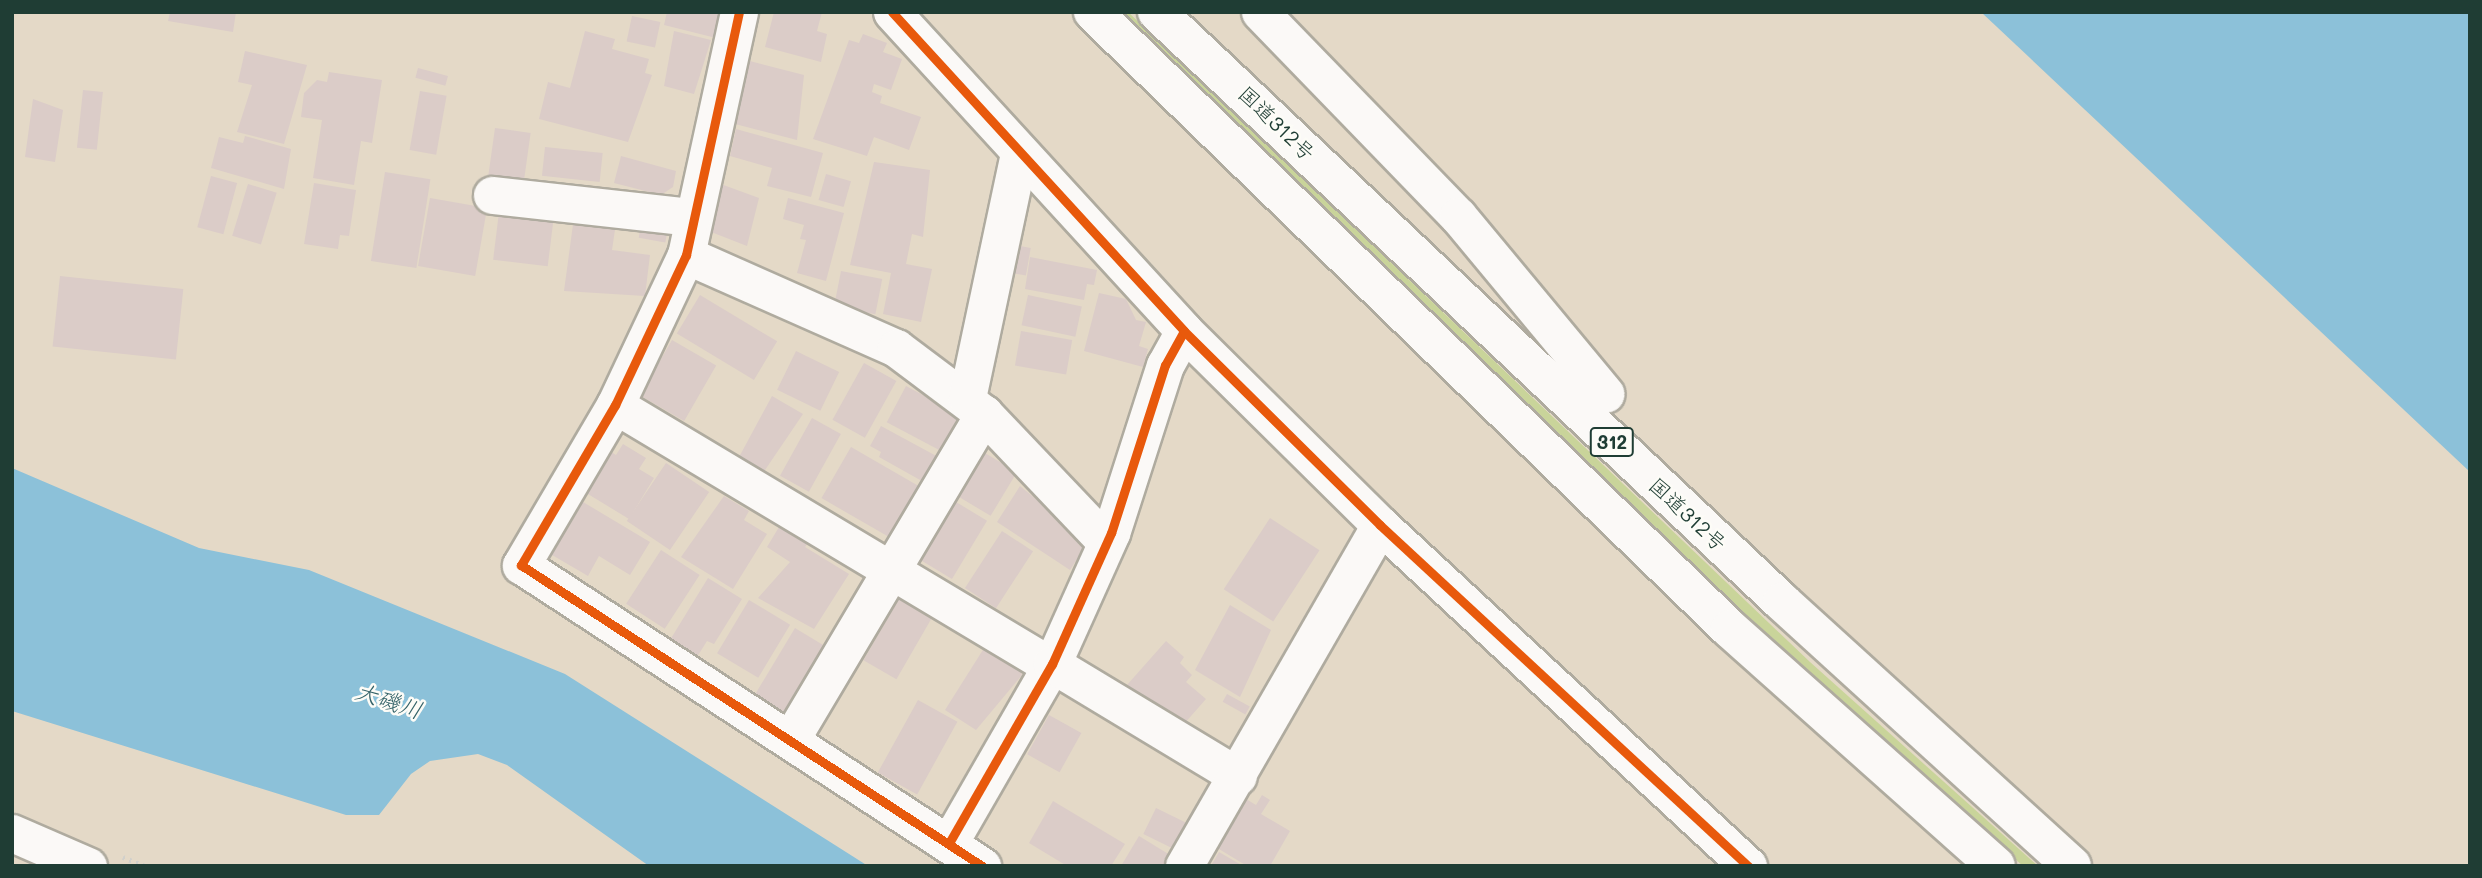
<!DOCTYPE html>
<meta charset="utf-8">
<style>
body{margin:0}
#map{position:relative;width:2482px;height:878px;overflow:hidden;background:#e4d9c7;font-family:Mali,"Klee One",sans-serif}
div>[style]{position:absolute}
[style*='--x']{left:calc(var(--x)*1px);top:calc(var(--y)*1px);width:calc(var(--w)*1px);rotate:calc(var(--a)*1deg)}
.green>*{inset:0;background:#c9d49a}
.water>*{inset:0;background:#8cc1d9}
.building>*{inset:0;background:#dbccc8;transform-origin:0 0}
.path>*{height:4.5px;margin-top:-2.25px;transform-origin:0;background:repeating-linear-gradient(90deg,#d1d0cb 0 2px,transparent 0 7px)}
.roads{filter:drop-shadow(2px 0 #afab9f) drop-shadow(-2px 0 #afab9f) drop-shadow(0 2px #afab9f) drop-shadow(0 -2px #afab9f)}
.minor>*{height:37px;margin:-18.5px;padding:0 18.5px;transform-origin:18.5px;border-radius:18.5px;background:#fbf9f7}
.highway>*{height:38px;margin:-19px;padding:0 19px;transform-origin:19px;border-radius:19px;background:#fbf9f7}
.cycleway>*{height:9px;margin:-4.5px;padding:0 4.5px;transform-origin:4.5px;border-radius:4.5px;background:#e8590c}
span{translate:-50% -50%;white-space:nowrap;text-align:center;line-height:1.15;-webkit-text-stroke:5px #fdfcf7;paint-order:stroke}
.shield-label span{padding:2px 5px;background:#fdfcf7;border:2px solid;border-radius:5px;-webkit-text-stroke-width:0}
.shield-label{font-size:19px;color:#1f3d34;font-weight:700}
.street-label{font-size:21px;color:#1f3d34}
.water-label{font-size:23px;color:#346268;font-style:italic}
.frame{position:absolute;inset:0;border:14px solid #1f3d34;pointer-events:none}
</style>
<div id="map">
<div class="green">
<i style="clip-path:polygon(1110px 12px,1128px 12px,1810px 662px,2038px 866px,2023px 866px,1799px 668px)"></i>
</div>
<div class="water">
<i style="clip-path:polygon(1981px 12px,2470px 12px,2470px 472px)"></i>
<i style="clip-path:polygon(12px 468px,199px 548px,309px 570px,565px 674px,868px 866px,649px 866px,507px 765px,478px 754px,430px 761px,411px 774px,379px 815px,346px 815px,12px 711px)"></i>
</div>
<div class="building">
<i style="clip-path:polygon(170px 12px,236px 12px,233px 32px,168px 21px)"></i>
<i style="clip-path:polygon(667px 12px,731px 12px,724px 40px,664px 25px)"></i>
<i style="clip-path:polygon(774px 12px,822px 12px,817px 31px,827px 34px,821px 62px,765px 47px)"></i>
<i style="left:632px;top:16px;width:29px;height:26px;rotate:12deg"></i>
<i style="clip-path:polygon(585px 31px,615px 39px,612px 49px,649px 59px,645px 73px,652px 75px,628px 142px,539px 119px,548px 82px,570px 88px)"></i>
<i style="clip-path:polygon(674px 31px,711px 40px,694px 94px,664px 86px)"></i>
<i style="clip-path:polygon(863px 34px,887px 43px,883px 52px,902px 59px,891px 90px,874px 84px,872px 92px,882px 96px,880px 103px,921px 117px,909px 150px,874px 137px,867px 156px,813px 139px,849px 40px,859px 43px)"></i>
<i style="clip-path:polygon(245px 51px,307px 65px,284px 144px,237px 132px,252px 85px,238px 82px)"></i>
<i style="clip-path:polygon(746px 60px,804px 75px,797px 140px,735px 124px)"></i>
<i style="left:418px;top:68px;width:31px;height:10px;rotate:15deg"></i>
<i style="clip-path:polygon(329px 72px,382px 80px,372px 143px,361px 141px,354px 185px,313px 178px,322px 120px,301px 117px,304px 93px,317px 80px,327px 82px)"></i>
<i style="left:83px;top:90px;width:20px;height:58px;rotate:6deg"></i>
<i style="left:420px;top:91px;width:27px;height:60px;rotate:10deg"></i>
<i style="clip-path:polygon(33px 99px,63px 110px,55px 162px,25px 157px)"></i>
<i style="left:495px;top:128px;width:36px;height:53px;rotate:8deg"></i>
<i style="clip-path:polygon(736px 129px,823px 153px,811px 197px,767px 186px,772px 168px,730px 156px)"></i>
<i style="clip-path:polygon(245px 136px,291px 149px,284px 189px,211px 168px,219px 137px,243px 143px)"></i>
<i style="left:545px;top:147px;width:58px;height:29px;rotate:6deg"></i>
<i style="clip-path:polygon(621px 156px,676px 171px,673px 187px,661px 195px,614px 183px)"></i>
<i style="clip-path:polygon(874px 162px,930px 170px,923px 237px,912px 234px,906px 264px,932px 269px,921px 322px,883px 314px,891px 273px,850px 265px)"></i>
<i style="left:385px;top:172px;width:46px;height:90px;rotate:9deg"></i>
<i style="left:826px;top:174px;width:26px;height:27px;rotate:16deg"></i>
<i style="left:211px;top:176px;width:27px;height:53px;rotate:15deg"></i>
<i style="clip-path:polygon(314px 183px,356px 190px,349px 236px,340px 235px,338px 249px,304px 244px)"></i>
<i style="clip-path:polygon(718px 183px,759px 198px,747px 246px,706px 230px)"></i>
<i style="left:248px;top:184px;width:30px;height:54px;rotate:17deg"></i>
<i style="left:430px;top:198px;width:58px;height:69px;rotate:10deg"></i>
<i style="clip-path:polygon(788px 198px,844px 213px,826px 281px,797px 273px,806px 240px,800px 239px,804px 225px,783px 219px)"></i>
<i style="left:499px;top:212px;width:55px;height:48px;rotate:7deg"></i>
<i style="clip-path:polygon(574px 217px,616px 223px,612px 250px,650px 255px,645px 296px,564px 291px)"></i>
<i style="left:641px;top:225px;width:27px;height:13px;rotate:10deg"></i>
<i style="left:1014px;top:245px;width:17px;height:28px;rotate:10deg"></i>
<i style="clip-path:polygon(1030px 257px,1097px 270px,1094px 285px,1087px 284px,1084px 300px,1025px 289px)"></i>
<i style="left:841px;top:271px;width:42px;height:36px;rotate:11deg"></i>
<i style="left:60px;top:276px;width:124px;height:71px;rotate:6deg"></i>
<i style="clip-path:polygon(1099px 293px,1126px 299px,1136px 320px,1146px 322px,1139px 346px,1148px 349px,1143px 367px,1084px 351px)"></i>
<i style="left:700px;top:295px;width:90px;height:45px;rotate:31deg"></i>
<i style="left:1028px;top:295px;width:55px;height:31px;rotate:12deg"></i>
<i style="left:1021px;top:331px;width:52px;height:35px;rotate:10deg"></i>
<i style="left:672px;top:340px;width:51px;height:64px;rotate:30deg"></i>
<i style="left:796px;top:351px;width:48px;height:43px;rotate:26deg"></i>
<i style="left:864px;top:363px;width:37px;height:65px;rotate:29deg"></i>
<i style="left:906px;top:386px;width:61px;height:41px;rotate:28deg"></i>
<i style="clip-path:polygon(772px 396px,803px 414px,763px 473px,738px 459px)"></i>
<i style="left:812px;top:418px;width:33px;height:66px;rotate:29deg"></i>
<i style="clip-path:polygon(881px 426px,940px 458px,929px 485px,879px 457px,881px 452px,870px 446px)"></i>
<i style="clip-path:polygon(623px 444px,646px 458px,639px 469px,654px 478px,629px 519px,583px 491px,608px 450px,616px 455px)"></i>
<i style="left:851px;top:447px;width:86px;height:59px;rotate:30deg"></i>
<i style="left:980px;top:450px;width:43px;height:51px;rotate:31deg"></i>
<i style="left:666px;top:463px;width:52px;height:70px;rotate:34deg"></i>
<i style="clip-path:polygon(1020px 486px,1082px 537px,1078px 544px,1084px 548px,1070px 570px,997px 522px)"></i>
<i style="clip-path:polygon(724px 496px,749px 511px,744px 520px,767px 534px,733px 589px,681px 557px)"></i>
<i style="clip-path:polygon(578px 499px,650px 542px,630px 575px,599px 556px,588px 576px,547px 552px)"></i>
<i style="left:951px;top:499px;width:42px;height:68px;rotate:31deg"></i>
<i style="left:1270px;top:518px;width:59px;height:85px;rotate:33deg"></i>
<i style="clip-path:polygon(782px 522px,810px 540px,805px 547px,849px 574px,814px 629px,758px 598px,790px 562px,767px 547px)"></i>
<i style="left:1002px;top:531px;width:37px;height:68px;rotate:33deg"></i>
<i style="left:661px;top:550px;width:46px;height:64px;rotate:33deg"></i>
<i style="clip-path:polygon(708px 578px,742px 599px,714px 644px,707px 641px,697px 657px,670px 640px)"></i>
<i style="left:900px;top:597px;width:38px;height:73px;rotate:30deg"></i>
<i style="left:749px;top:600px;width:48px;height:62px;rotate:31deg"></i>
<i style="clip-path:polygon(1230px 605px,1271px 630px,1240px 697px,1195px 670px)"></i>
<i style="left:795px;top:628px;width:42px;height:79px;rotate:31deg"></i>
<i style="clip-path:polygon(1166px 641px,1184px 657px,1180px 663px,1192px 675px,1186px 682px,1206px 699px,1184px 724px,1127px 685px)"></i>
<i style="clip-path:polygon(986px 645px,1019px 666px,1022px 675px,976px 730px,945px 710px)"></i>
<i style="left:1227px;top:694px;width:26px;height:9px;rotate:29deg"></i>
<i style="left:918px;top:700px;width:45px;height:83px;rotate:29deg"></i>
<i style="left:1049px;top:715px;width:37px;height:45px;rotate:29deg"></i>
<i style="clip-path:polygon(1262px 795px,1270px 800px,1261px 814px,1290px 831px,1270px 866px,1247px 866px,1214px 846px,1246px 799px,1256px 805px)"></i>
<i style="clip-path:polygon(1053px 801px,1125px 844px,1111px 866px,1067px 866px,1029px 843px)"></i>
<i style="left:1156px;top:808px;width:37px;height:29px;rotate:26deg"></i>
<i style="clip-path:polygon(1139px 836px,1170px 855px,1164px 866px,1121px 866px)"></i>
<i style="clip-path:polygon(1219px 852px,1243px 866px,1211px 866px)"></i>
</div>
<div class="path">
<i style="--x:123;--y:857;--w:24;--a:22"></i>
</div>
<div class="roads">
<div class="minor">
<i style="--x:739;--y:12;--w:249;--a:102.3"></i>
<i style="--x:686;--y:255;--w:166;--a:115.3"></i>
<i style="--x:615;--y:405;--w:186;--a:120.4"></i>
<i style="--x:521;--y:565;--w:551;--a:33.14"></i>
<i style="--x:892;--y:12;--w:432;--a:47.5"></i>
<i style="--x:1184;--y:331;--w:39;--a:119"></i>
<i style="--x:1165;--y:365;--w:176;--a:107.8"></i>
<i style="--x:1111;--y:533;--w:144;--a:114.2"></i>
<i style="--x:1052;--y:664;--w:207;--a:119.9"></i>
<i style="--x:1260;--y:12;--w:284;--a:45.9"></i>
<i style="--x:1458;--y:216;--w:231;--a:50.3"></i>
<i style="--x:492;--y:195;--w:201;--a:6.3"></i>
<i style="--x:686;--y:255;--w:230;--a:23.9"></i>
<i style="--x:896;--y:348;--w:110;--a:36.9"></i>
<i style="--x:984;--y:414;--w:177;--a:46.4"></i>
<i style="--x:1184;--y:331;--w:276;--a:44.7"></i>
<i style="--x:1380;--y:525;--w:502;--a:42.82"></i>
<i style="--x:967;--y:398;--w:250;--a:-78"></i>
<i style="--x:615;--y:405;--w:508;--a:30.91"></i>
<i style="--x:1052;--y:664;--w:217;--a:31.1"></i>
<i style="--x:792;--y:737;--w:376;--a:-59.3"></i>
<i style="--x:12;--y:833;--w:83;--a:23.5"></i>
<i style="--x:1184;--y:866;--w:393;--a:-60.1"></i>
</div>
<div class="highway">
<i style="--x:1093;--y:12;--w:887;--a:44.09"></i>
<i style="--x:1730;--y:629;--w:356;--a:41.7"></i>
<i style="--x:1157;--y:12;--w:859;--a:43.35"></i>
<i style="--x:1782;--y:602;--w:392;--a:42.3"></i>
</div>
</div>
<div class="cycleway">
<i style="--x:739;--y:12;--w:249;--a:102.3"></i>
<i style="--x:686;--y:255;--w:166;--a:115.3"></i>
<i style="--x:615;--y:405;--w:186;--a:120.4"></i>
<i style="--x:521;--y:565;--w:551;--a:33.14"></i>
<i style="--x:892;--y:12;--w:432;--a:47.5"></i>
<i style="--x:1184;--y:331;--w:39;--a:119"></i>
<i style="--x:1165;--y:365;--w:176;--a:107.8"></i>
<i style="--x:1111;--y:533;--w:144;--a:114.2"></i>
<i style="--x:1052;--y:664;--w:207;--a:119.9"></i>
<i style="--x:1184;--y:331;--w:276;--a:44.7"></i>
<i style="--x:1380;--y:525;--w:502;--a:42.82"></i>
</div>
<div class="shield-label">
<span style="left:1612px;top:442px">312</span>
</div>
<div class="street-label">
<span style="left:1277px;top:123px;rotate:44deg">国道312号</span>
<span style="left:1688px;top:514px;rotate:43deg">国道312号</span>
</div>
<div class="water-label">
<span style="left:389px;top:700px;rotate:18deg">大磯川</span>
</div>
<div class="frame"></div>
</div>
